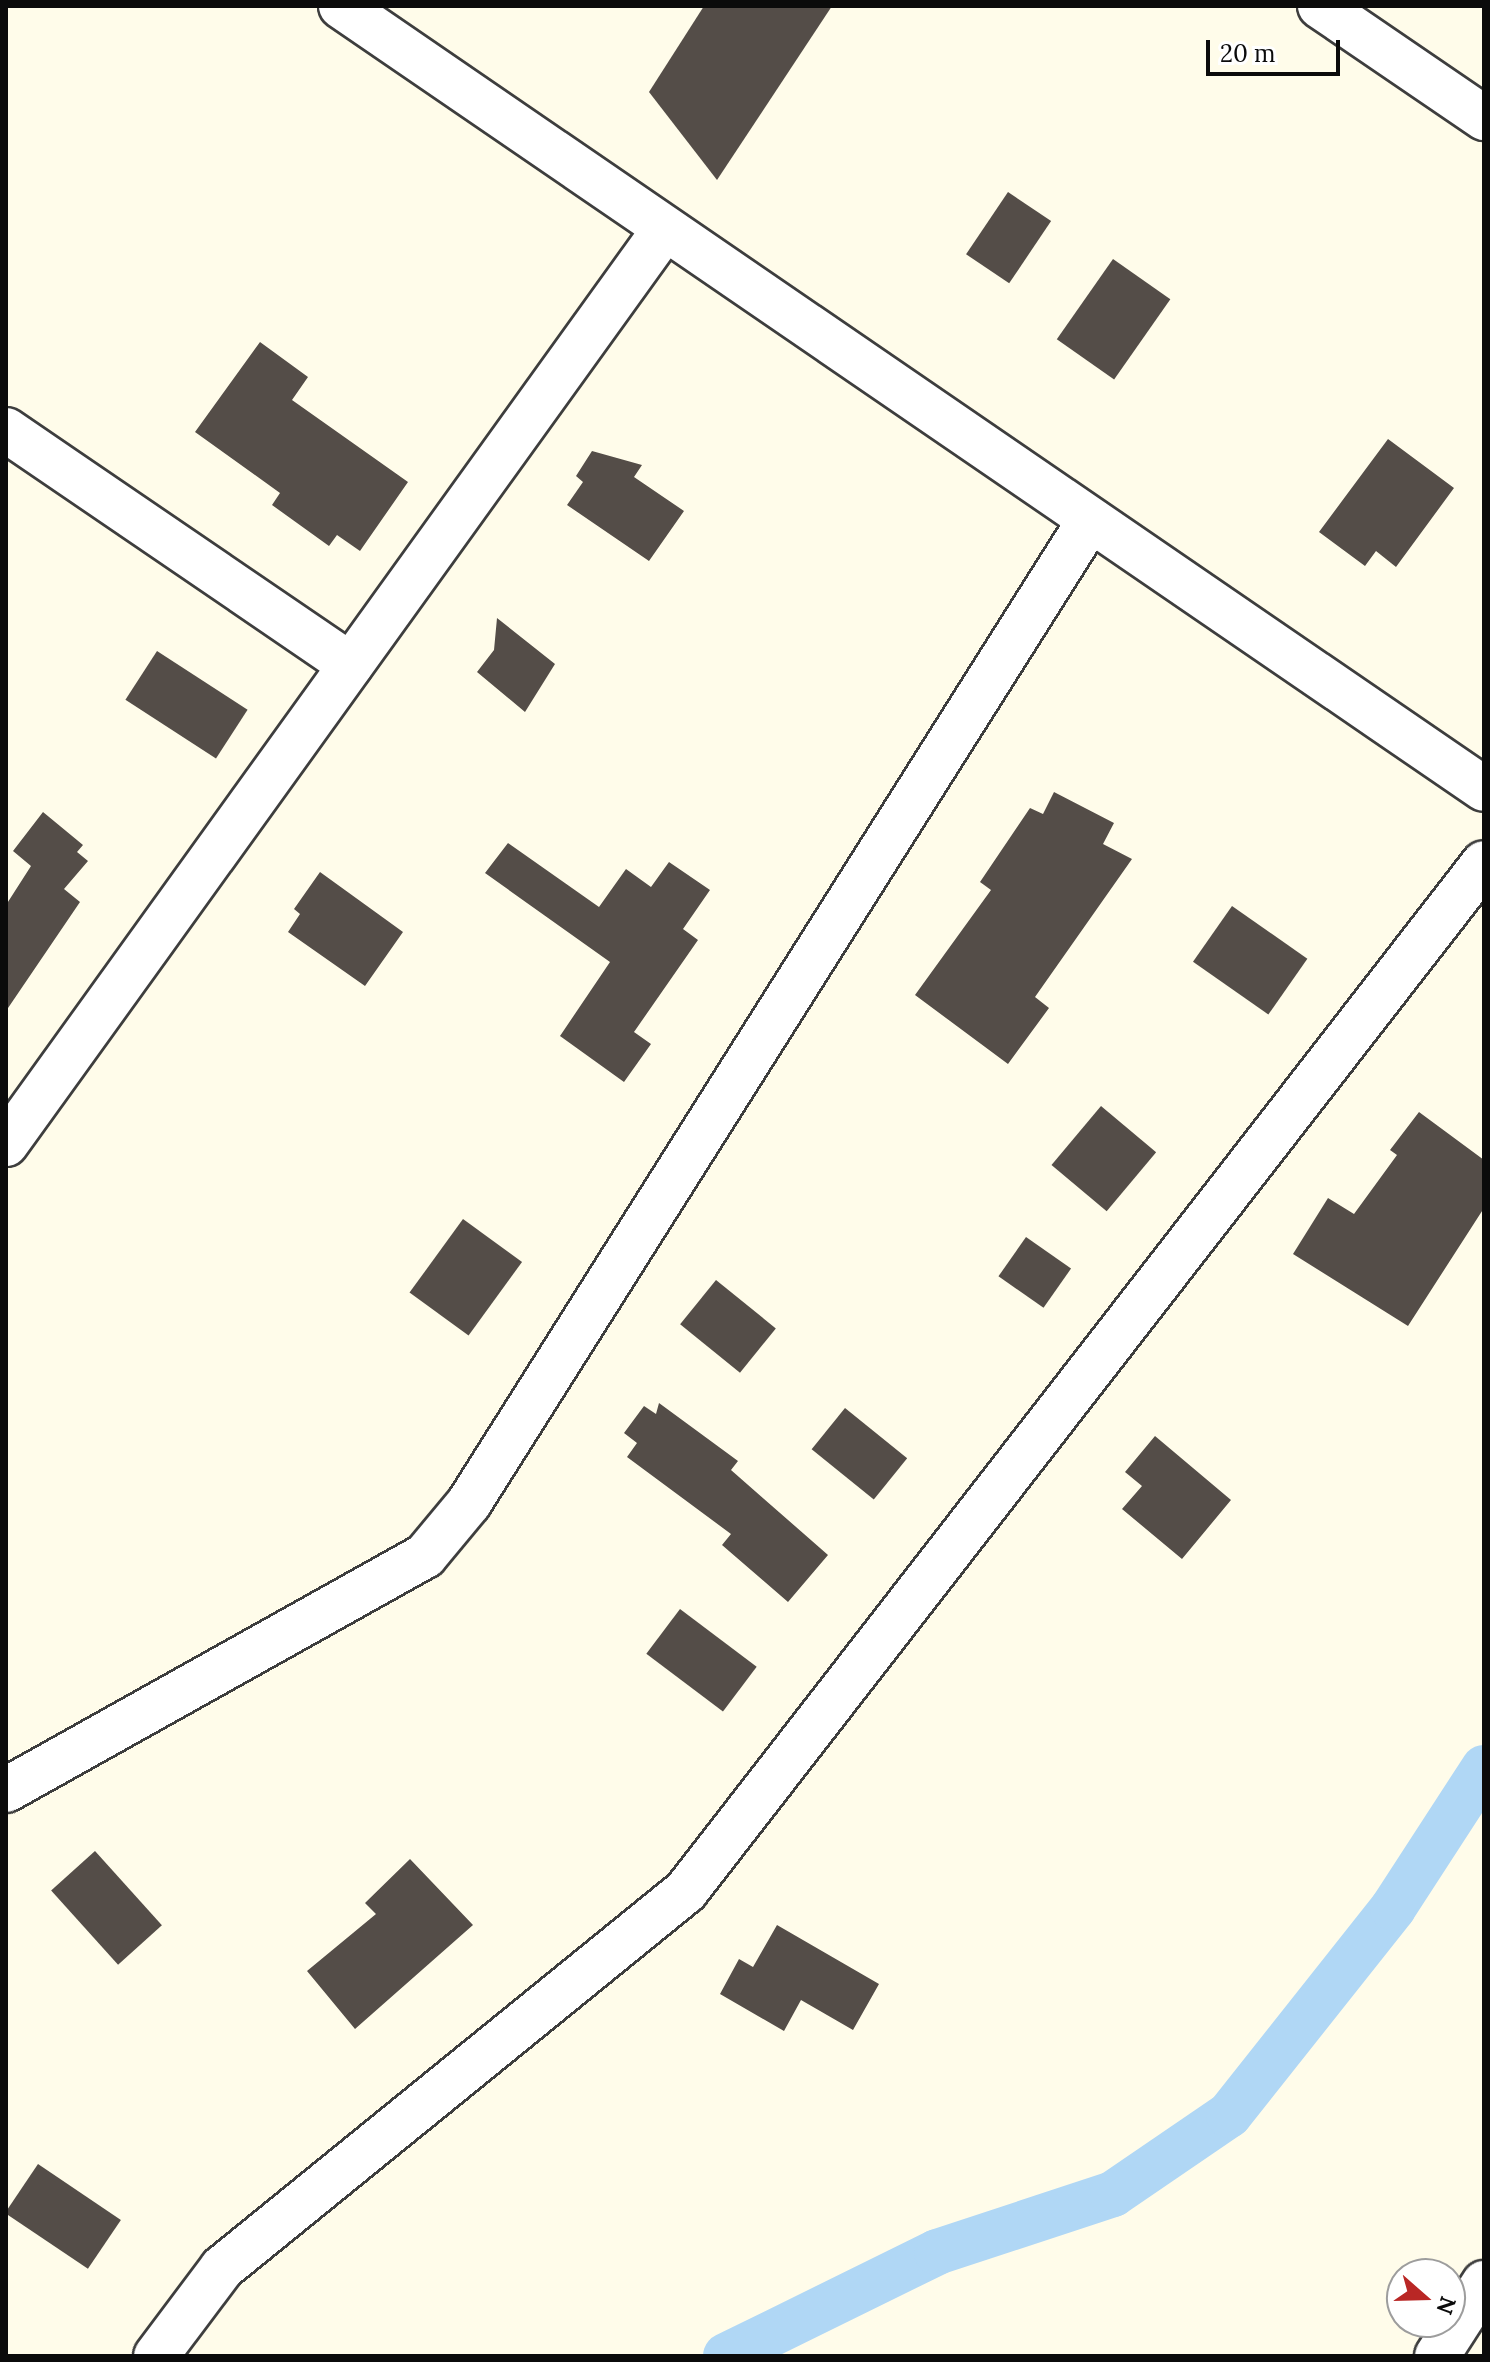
<!DOCTYPE html>
<style>
body{margin:0}
#map{position:relative;width:1490px;height:2362px;overflow:hidden;background:#fffcea;font-family:Lora,serif}
div>[style]{position:absolute}
[style*='--x']{left:calc(var(--x)*1px);top:calc(var(--y)*1px);width:calc(var(--w)*1px);rotate:calc(var(--a)*1deg)}
.canal>*{height:46px;margin:-23px;padding:0 23px;transform-origin:23px;border-radius:23px;background:#b0d7f5}
.building>*{inset:0;background:#544d48;transform-origin:0 0}
.roads{filter:drop-shadow(2px 0 #3e3e3e) drop-shadow(-2px 0 #3e3e3e) drop-shadow(0 2px #3e3e3e) drop-shadow(0 -2px #3e3e3e)}
.minor>*{height:44px;margin:-22px;padding:0 22px;transform-origin:22px;border-radius:22px;background:#fff}
span{translate:-50% -50%;white-space:nowrap;text-align:center;line-height:1.15;-webkit-text-stroke:8px #fff;paint-order:stroke}
.frame{position:absolute;inset:0;border:8px solid #0b0b0b;pointer-events:none}
.north{position:absolute;left:1386px;top:2258px;width:80px;height:80px;box-sizing:border-box;background:#fff;border:2px solid #9d9d9d;border-radius:50%;rotate:110deg;font-size:22px;font-weight:700;line-height:32px;text-align:center;color:#0b0b0b}
.north::after{content:'';display:block;margin:auto;width:28px;height:36px;background:#b92725;clip-path:polygon(50% 0,100% 100%,50% 72%,0 100%)}
.scale{position:absolute;left:1206px;top:40px;width:134px;height:36px;box-sizing:border-box;border:4px solid #0b0b0b;border-top:0;padding-left:10px;font-size:24px;line-height:28px;white-space:nowrap;color:#0b0b0b;-webkit-text-stroke:6px #fff;paint-order:stroke}
</style>
<div id="map">
<div class="canal">
<i style="--x:726;--y:2356;--w:235;--a:-26.2"></i>
<i style="--x:937;--y:2252;--w:185;--a:-18.2"></i>
<i style="--x:1113;--y:2194;--w:140;--a:-34.3"></i>
<i style="--x:1229;--y:2115;--w:264;--a:-51.6"></i>
<i style="--x:1393;--y:1908;--w:167;--a:-57"></i>
</div>
<div class="building">
<i style="clip-path:polygon(704px 6px,832px 6px,717px 180px,649px 92px)"></i>
<i style="left:1008px;top:192px;width:52px;height:75px;rotate:34deg"></i>
<i style="left:1113px;top:259px;width:70px;height:98px;rotate:35deg"></i>
<i style="clip-path:polygon(260px 342px,308px 377px,292px 400px,408px 482px,360px 551px,337px 535px,329px 546px,272px 505px,280px 493px,195px 432px)"></i>
<i style="clip-path:polygon(1388px 439px,1454px 488px,1396px 567px,1376px 551px,1365px 566px,1319px 532px)"></i>
<i style="clip-path:polygon(592px 451px,642px 465px,634px 477px,684px 511px,649px 561px,567px 505px,583px 482px,576px 476px)"></i>
<i style="clip-path:polygon(497px 618px,555px 664px,525px 712px,477px 672px,494px 650px)"></i>
<i style="left:157px;top:651px;width:108px;height:58px;rotate:33deg"></i>
<i style="clip-path:polygon(1054px 792px,1114px 823px,1103px 844px,1132px 859px,1035px 997px,1049px 1008px,1008px 1064px,915px 995px,991px 890px,980px 882px,1030px 808px,1043px 814px)"></i>
<i style="clip-path:polygon(43px 812px,83px 845px,77px 852px,88px 861px,64px 889px,80px 902px,6px 1011px,6px 905px,31px 866px,13px 851px)"></i>
<i style="clip-path:polygon(508px 843px,599px 907px,626px 869px,651px 887px,669px 862px,710px 890px,683px 929px,698px 940px,634px 1032px,651px 1044px,624px 1082px,560px 1036px,610px 962px,485px 873px)"></i>
<i style="clip-path:polygon(320px 872px,403px 932px,365px 986px,288px 932px,300px 914px,294px 909px)"></i>
<i style="left:1232px;top:906px;width:92px;height:68px;rotate:35deg"></i>
<i style="left:1101px;top:1106px;width:72px;height:77px;rotate:40deg"></i>
<i style="clip-path:polygon(1419px 1112px,1484px 1160px,1484px 1208px,1408px 1326px,1293px 1254px,1328px 1198px,1354px 1214px,1397px 1155px,1390px 1150px)"></i>
<i style="left:463px;top:1219px;width:73px;height:91px;rotate:36deg"></i>
<i style="left:1026px;top:1237px;width:55px;height:48px;rotate:35deg"></i>
<i style="left:716px;top:1280px;width:77px;height:57px;rotate:39deg"></i>
<i style="clip-path:polygon(659px 1403px,738px 1461px,731px 1470px,828px 1555px,788px 1602px,722px 1545px,731px 1534px,627px 1457px,637px 1443px,624px 1433px,644px 1406px,656px 1414px)"></i>
<i style="left:845px;top:1408px;width:80px;height:53px;rotate:39deg"></i>
<i style="clip-path:polygon(1155px 1436px,1231px 1500px,1182px 1559px,1122px 1509px,1142px 1486px,1125px 1472px)"></i>
<i style="left:680px;top:1609px;width:96px;height:56px;rotate:37deg"></i>
<i style="left:95px;top:1851px;width:100px;height:59px;rotate:48deg"></i>
<i style="clip-path:polygon(410px 1859px,473px 1925px,355px 2029px,307px 1971px,376px 1914px,365px 1903px)"></i>
<i style="clip-path:polygon(777px 1925px,879px 1984px,853px 2030px,801px 2000px,784px 2031px,720px 1994px,739px 1959px,753px 1967px)"></i>
<i style="left:38px;top:2164px;width:100px;height:59px;rotate:34deg"></i>
</div>
<div class="roads">
<div class="minor">
<i style="--x:341;--y:6;--w:1385;--a:34.41"></i>
<i style="--x:1320;--y:6;--w:199;--a:34.3"></i>
<i style="--x:6;--y:430;--w:417;--a:34.3"></i>
<i style="--x:6;--y:1144;--w:1126;--a:-54.25"></i>
<i style="--x:6;--y:1790;--w:480;--a:-29.2"></i>
<i style="--x:425;--y:1556;--w:69;--a:-50.3"></i>
<i style="--x:469;--y:1503;--w:1163;--a:-57.72"></i>
<i style="--x:156;--y:2356;--w:110;--a:-53.1"></i>
<i style="--x:222;--y:2268;--w:598;--a:-39.09"></i>
<i style="--x:686;--y:1891;--w:1301;--a:-52.18"></i>
<i style="--x:1437;--y:2356;--w:87;--a:-57.2"></i>
</div>
</div>
<div class="frame"></div>
<div class="north">N</div>
<div class="scale">20 m</div>
</div>
